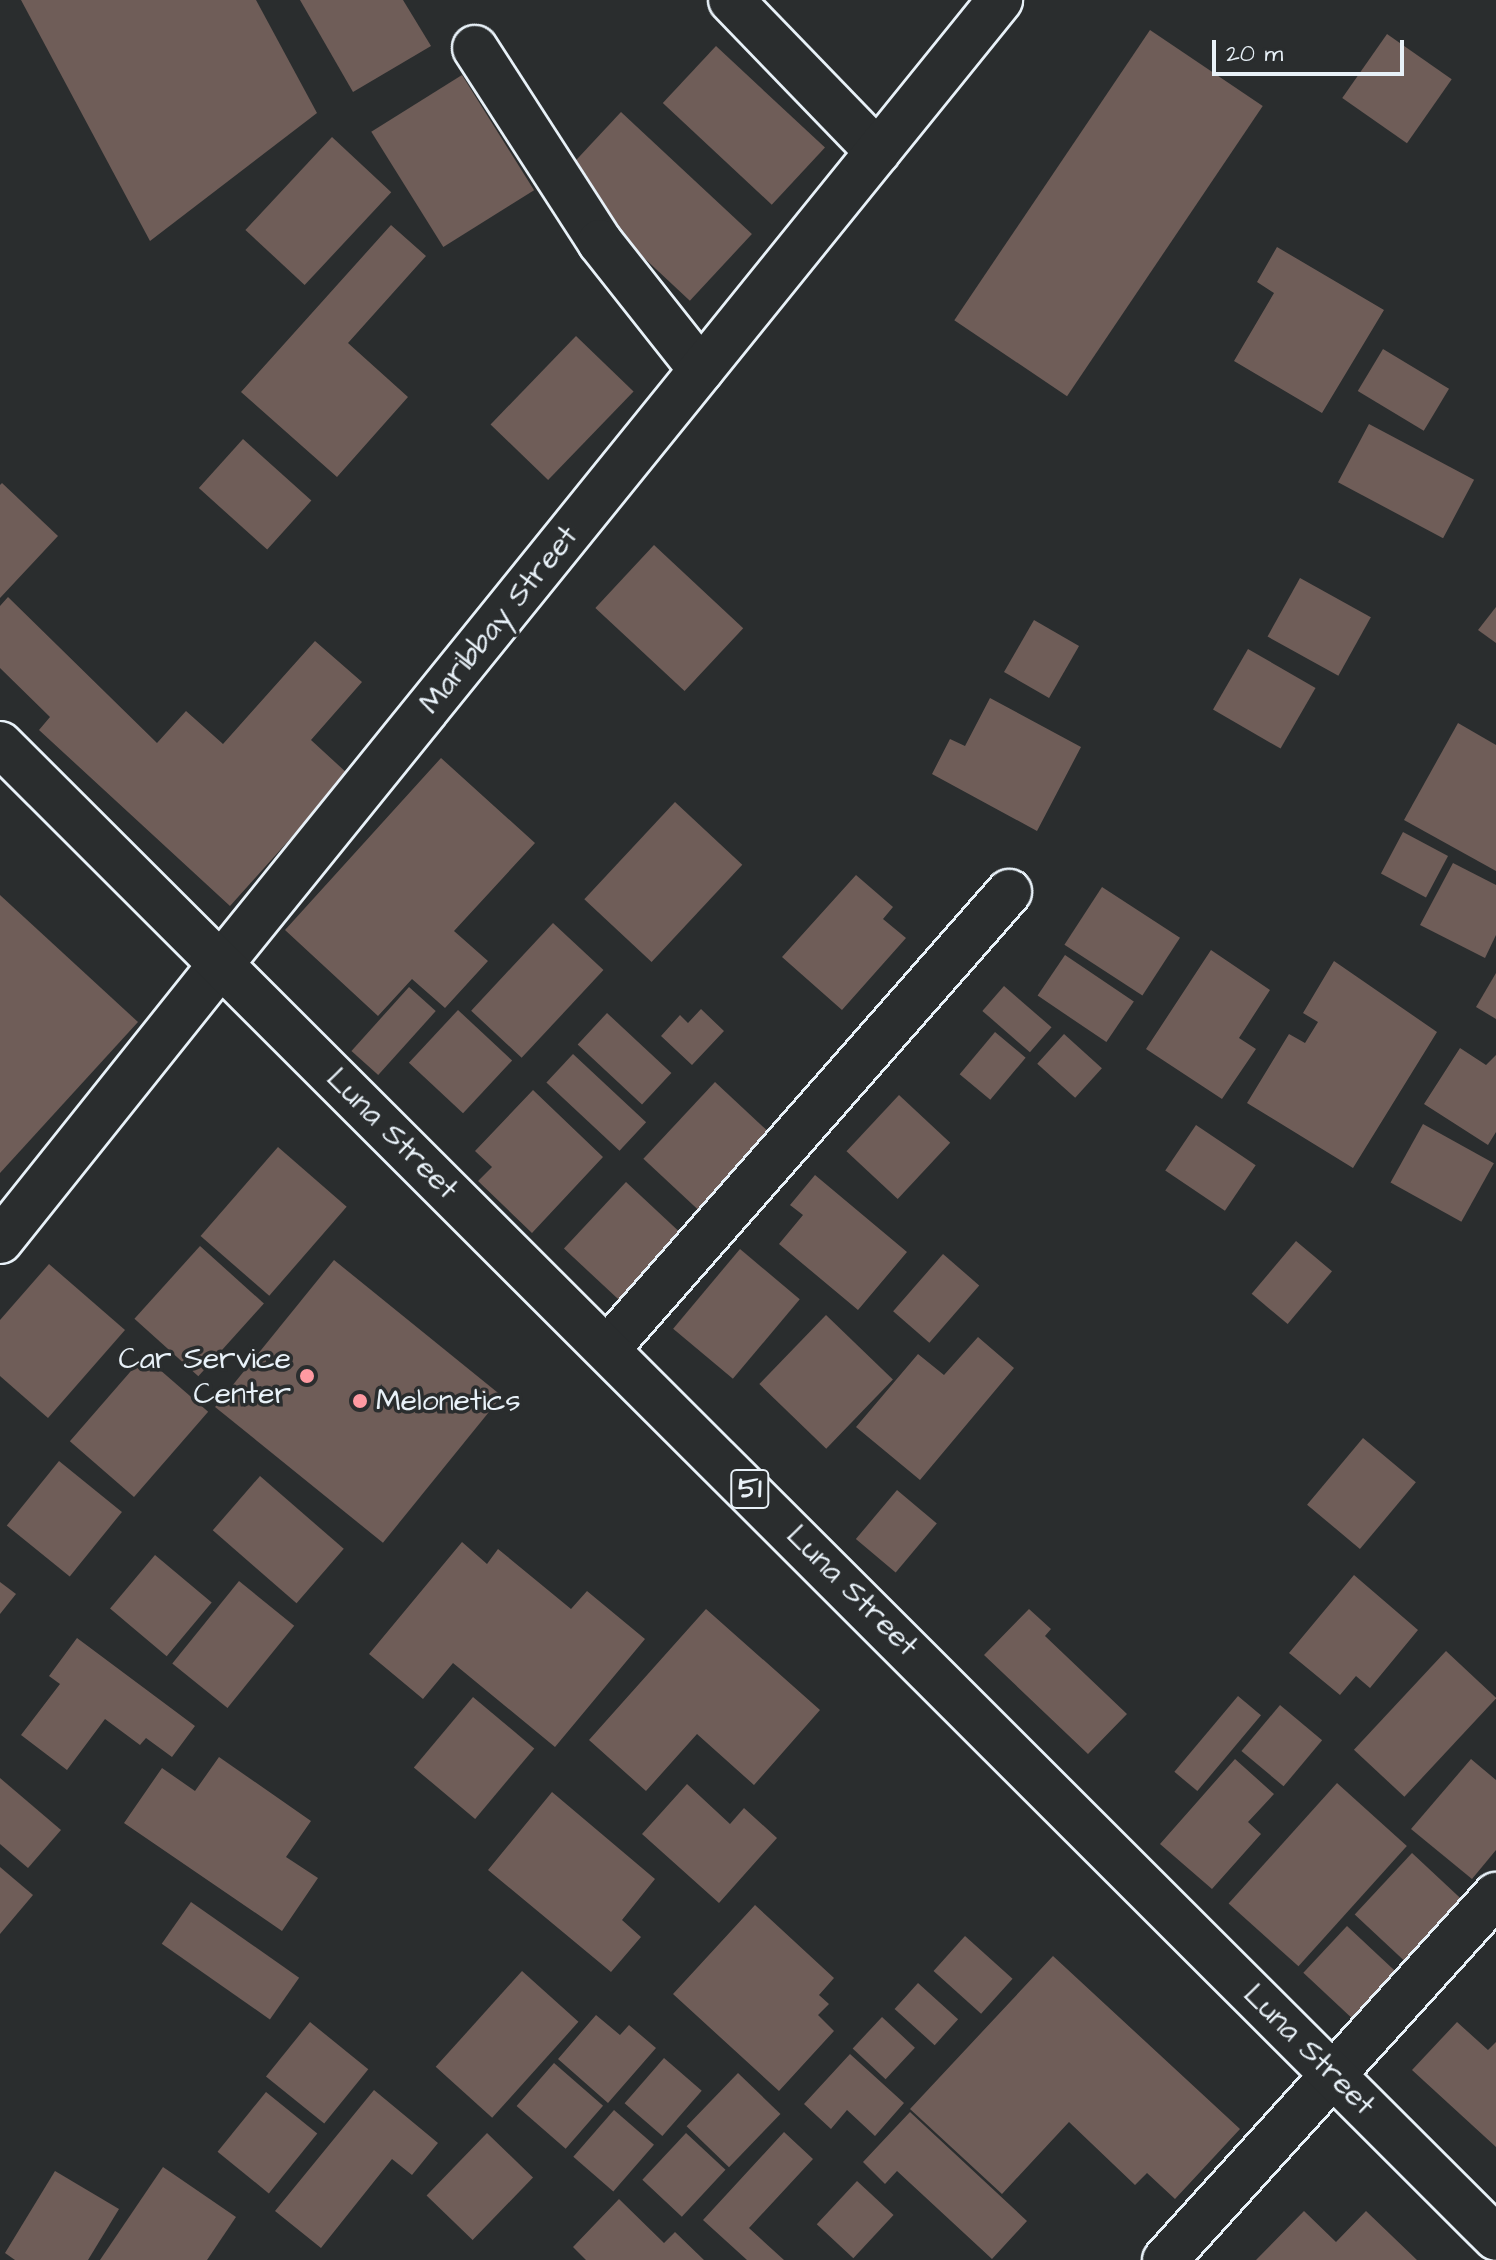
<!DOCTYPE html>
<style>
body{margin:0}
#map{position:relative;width:1496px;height:2260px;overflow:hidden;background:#2a2d2e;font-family:"Architects Daughter",sans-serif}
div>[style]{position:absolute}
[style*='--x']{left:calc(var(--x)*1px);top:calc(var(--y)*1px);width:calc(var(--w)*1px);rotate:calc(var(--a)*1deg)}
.building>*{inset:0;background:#6f5d58;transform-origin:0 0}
.roads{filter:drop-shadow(2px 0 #e8f1f8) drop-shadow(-2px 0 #e8f1f8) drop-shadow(0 2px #e8f1f8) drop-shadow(0 -2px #e8f1f8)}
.minor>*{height:44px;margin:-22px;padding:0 22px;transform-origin:22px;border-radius:22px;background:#2a2d2e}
.tertiary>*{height:44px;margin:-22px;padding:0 22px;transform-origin:22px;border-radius:22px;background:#2a2d2e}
.primary>*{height:44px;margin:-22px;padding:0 22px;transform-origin:22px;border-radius:22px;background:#2a2d2e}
.dots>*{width:22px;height:22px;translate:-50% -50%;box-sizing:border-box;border:4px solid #2a2d2e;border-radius:50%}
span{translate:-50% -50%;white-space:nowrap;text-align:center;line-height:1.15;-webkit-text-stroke:7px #2a2d2e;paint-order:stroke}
.shield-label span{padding:2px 6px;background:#2a2d2e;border:2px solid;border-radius:6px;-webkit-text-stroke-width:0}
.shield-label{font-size:28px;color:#e8f1f8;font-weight:700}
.street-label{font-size:30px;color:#e8f1f8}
.poi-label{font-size:30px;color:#e8f1f8}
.right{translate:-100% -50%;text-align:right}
.left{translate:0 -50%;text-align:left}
.scale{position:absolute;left:1212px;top:40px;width:192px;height:36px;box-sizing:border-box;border:4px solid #e8f1f8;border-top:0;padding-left:10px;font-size:24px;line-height:28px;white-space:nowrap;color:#e8f1f8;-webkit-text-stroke:6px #2a2d2e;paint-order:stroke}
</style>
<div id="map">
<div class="building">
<i style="clip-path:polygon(21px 0,256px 0,317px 113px,150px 241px)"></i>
<i style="clip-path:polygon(300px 0,403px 0,431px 46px,353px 92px)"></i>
<i style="left:1150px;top:30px;width:136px;height:350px;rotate:34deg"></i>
<i style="left:1387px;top:34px;width:79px;height:78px;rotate:35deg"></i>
<i style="left:716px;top:46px;width:149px;height:78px;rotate:43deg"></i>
<i style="left:462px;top:75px;width:136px;height:107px;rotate:58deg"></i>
<i style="left:621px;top:112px;width:179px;height:91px;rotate:43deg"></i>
<i style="left:332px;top:137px;width:81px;height:127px;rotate:43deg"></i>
<i style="clip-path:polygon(391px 225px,426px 256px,348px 343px,408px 397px,337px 477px,241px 392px)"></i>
<i style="clip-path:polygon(1277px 247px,1384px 310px,1322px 413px,1234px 361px,1274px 293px,1257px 282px)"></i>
<i style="left:576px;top:336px;width:80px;height:123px;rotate:44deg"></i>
<i style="left:1383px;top:349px;width:77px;height:49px;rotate:31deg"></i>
<i style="left:1369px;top:424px;width:119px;height:66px;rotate:28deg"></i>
<i style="left:243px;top:439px;width:92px;height:66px;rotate:42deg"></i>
<i style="clip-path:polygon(2px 483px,58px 536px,0 598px,0 485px)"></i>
<i style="left:654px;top:545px;width:122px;height:86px;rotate:43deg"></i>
<i style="left:1300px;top:578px;width:81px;height:67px;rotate:29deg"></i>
<i style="clip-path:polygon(8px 597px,157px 743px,186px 711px,223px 744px,315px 641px,362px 682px,311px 740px,348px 774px,230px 906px,39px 730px,50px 717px,0 668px,0 606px)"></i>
<i style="clip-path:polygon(1496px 607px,1496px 643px,1478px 630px)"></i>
<i style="left:1034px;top:620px;width:52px;height:60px;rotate:30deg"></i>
<i style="left:1248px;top:649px;width:78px;height:70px;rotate:30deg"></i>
<i style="clip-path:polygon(990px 698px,1081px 747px,1037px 831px,932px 774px,950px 739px,965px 746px)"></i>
<i style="clip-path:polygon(1458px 723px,1496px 745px,1496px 871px,1404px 820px)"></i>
<i style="clip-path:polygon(441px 758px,535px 843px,454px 931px,488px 961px,445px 1008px,412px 979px,378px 1016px,285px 930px)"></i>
<i style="left:675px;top:802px;width:92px;height:133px;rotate:43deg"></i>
<i style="left:1403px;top:832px;width:51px;height:47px;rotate:28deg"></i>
<i style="clip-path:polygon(1453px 863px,1496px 885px,1496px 935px,1485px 958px,1420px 925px)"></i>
<i style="clip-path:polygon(856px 875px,893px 907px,883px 919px,906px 938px,842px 1010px,782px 957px)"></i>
<i style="left:1102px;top:887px;width:93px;height:69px;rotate:33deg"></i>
<i style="clip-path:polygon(0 895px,138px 1022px,0 1173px)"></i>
<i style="left:553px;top:923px;width:69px;height:120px;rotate:43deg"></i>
<i style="clip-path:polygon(1211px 950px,1270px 990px,1239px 1038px,1256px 1049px,1222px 1099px,1146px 1049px)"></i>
<i style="left:1065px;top:955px;width:83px;height:49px;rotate:34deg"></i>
<i style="clip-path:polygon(1334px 961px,1437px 1032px,1353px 1168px,1247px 1103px,1289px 1034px,1305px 1043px,1318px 1022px,1303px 1013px)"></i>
<i style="clip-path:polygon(1496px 973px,1496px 1019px,1476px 1007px)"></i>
<i style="left:1004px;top:986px;width:63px;height:33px;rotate:41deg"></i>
<i style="left:409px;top:987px;width:36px;height:86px;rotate:42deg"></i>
<i style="clip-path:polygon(701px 1009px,724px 1031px,692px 1065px,661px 1036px,680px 1015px,688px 1023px)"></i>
<i style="left:458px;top:1010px;width:74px;height:72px;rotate:43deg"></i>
<i style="left:607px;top:1013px;width:88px;height:43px;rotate:43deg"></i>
<i style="left:995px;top:1032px;width:40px;height:55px;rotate:40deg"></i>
<i style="left:1064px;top:1034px;width:51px;height:40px;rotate:42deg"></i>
<i style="clip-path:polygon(1460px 1048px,1486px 1065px,1496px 1055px,1496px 1132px,1488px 1145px,1424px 1104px)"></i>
<i style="left:573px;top:1054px;width:100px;height:39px;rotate:43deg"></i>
<i style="left:715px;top:1082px;width:91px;height:105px;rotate:43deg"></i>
<i style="clip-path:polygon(533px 1090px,603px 1157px,532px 1233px,478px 1181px,492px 1167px,475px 1151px)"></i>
<i style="left:899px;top:1095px;width:70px;height:77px;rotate:43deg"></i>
<i style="left:1423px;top:1124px;width:81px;height:67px;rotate:29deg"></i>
<i style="left:1196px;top:1125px;width:72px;height:55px;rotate:34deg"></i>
<i style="left:278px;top:1147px;width:91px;height:118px;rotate:41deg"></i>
<i style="clip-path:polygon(815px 1175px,907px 1252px,858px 1310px,779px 1244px,803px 1215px,790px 1205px)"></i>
<i style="left:626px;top:1182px;width:96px;height:91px;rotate:43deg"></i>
<i style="left:1296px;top:1241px;width:47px;height:69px;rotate:40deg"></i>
<i style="left:200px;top:1246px;width:86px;height:98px;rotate:42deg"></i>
<i style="left:740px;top:1249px;width:78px;height:104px;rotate:40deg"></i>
<i style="left:943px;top:1254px;width:48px;height:76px;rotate:41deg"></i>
<i style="left:334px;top:1260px;width:216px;height:189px;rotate:39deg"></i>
<i style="clip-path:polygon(49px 1264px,125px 1330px,48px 1418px,0 1376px,0 1320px)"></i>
<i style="left:826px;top:1315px;width:93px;height:96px;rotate:44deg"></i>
<i style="clip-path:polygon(978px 1337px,1014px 1368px,920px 1480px,856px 1427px,918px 1354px,944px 1375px)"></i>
<i style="left:144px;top:1356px;width:85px;height:113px;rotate:41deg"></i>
<i style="left:1363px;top:1438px;width:69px;height:87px;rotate:40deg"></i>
<i style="left:59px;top:1461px;width:81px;height:83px;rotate:39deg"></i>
<i style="left:260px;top:1476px;width:111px;height:72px;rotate:41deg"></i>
<i style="left:897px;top:1490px;width:52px;height:64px;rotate:40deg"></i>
<i style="clip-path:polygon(462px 1542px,487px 1564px,498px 1549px,571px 1609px,587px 1591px,645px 1639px,555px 1747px,453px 1663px,423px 1699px,369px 1654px)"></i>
<i style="left:155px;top:1555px;width:74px;height:70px;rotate:40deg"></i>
<i style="clip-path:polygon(1354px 1575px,1418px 1630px,1370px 1688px,1356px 1676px,1340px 1695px,1289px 1653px)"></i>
<i style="left:239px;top:1581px;width:71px;height:106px;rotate:39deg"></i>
<i style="clip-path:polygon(0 1582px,16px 1594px,0 1614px)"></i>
<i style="clip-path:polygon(706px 1609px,820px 1710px,754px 1785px,697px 1734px,646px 1791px,589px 1740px)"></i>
<i style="clip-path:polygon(1029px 1609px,1051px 1629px,1045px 1636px,1127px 1714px,1088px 1754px,984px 1655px)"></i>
<i style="clip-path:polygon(77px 1638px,195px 1726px,172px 1757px,146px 1738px,140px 1745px,105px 1719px,67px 1770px,21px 1735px,60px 1684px,49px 1676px)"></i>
<i style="left:1446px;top:1651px;width:69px;height:135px;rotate:43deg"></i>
<i style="left:1238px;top:1696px;width:30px;height:99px;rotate:40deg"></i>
<i style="left:473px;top:1697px;width:80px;height:92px;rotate:40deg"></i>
<i style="left:1280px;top:1705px;width:55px;height:60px;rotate:40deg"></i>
<i style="clip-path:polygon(219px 1757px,311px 1821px,286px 1857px,318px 1878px,282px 1931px,124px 1823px,162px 1768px,195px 1791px)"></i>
<i style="clip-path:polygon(1235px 1759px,1274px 1794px,1248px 1822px,1261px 1834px,1212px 1889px,1160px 1844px)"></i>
<i style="clip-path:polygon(1471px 1759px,1496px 1780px,1496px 1850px,1472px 1879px,1411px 1829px)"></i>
<i style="clip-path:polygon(0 1778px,61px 1830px,28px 1868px,0 1844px)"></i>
<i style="left:1337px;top:1783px;width:94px;height:162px;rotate:42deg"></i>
<i style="clip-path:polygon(687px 1784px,730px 1824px,744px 1808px,777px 1838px,719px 1903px,642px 1834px)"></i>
<i style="clip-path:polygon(552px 1792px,655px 1879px,622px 1920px,641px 1937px,611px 1972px,488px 1870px)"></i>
<i style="left:1412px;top:1853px;width:67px;height:84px;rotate:43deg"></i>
<i style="clip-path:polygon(0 1867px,33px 1895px,0 1934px)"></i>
<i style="left:191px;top:1902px;width:132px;height:51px;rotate:35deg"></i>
<i style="clip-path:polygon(755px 1905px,834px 1978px,819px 1995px,829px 2004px,818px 2015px,834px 2031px,779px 2091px,673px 1994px)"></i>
<i style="left:1347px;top:1926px;width:68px;height:64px;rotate:43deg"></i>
<i style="left:965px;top:1936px;width:64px;height:47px;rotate:42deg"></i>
<i style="clip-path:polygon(1053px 1956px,1240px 2129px,1175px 2199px,1147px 2173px,1135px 2185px,1069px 2122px,1002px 2194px,910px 2109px)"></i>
<i style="left:522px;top:1971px;width:76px;height:129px;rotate:42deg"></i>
<i style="left:918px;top:1983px;width:54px;height:35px;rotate:42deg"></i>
<i style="clip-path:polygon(596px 2015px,620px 2035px,629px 2025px,656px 2048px,608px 2103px,558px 2059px)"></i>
<i style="left:882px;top:2017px;width:45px;height:43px;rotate:43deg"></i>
<i style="left:310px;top:2022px;width:75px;height:70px;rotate:39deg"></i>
<i style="clip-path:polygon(1457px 2022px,1488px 2050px,1496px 2042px,1496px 2147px,1412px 2070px)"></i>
<i style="clip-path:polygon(850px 2054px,904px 2103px,875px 2136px,847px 2110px,831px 2129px,804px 2104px)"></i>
<i style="left:664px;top:2058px;width:50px;height:60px;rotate:41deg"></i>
<i style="left:554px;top:2063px;width:65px;height:57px;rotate:41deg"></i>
<i style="left:738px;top:2073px;width:59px;height:74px;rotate:44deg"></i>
<i style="clip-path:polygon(374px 2090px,438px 2143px,412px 2175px,392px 2159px,321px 2248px,275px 2211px)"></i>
<i style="left:266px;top:2092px;width:66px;height:77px;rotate:39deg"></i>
<i style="left:614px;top:2110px;width:53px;height:62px;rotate:41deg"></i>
<i style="clip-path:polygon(910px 2112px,1027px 2221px,992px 2259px,897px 2171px,885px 2184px,863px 2162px)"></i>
<i style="clip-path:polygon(784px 2132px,813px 2159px,749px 2228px,784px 2260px,747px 2260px,703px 2220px)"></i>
<i style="left:487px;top:2133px;width:64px;height:87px;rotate:44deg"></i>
<i style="left:686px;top:2133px;width:54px;height:64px;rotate:43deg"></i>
<i style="clip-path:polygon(163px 2167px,236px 2217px,207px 2260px,100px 2260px)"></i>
<i style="clip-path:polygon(55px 2171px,119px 2209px,88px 2260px,15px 2260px,5px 2253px)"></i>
<i style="left:857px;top:2181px;width:50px;height:59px;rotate:43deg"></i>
<i style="clip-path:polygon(619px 2199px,664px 2243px,675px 2232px,704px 2260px,586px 2260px,573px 2247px)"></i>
<i style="clip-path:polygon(1304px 2211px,1336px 2242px,1366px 2211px,1417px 2260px,1256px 2260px)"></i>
</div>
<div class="roads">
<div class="minor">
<i style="--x:731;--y:0;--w:211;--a:46"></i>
<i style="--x:475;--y:48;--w:231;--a:57.2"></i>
<i style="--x:600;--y:242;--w:163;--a:51.7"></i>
<i style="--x:220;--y:965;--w:1241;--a:-51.05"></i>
<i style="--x:609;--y:1347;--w:606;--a:-48.68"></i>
<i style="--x:1165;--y:2260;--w:493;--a:-47.8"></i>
</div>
<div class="tertiary">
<i style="--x:0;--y:1241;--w:353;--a:-51.4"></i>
</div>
<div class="primary">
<i style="--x:0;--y:744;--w:2114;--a:44.96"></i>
</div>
</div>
<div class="dots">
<i style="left:307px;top:1376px;background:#ff9aa2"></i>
<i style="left:360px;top:1401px;background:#ff9aa2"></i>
</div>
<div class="shield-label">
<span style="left:750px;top:1489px">51</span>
</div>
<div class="street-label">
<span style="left:499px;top:620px;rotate:-51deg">Maribbay Street</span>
<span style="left:392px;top:1134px;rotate:45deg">Luna Street</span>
<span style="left:852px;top:1591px;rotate:45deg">Luna Street</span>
<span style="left:1309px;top:2050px;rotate:45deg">Luna Street</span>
</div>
<div class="poi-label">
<span class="right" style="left:291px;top:1376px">Car Service<br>Center</span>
<span class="left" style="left:376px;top:1401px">Melonetics</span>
</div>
<div class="scale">20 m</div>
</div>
